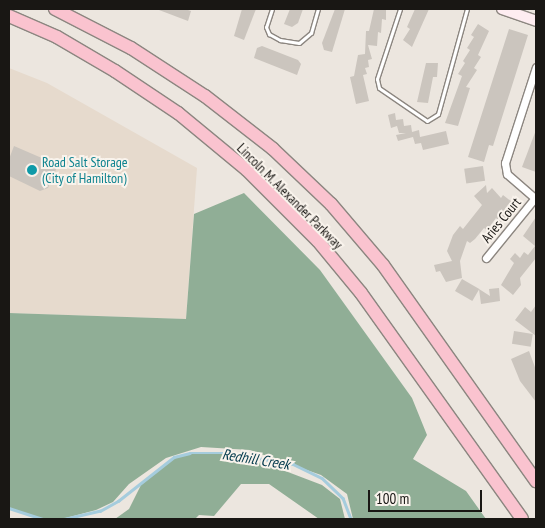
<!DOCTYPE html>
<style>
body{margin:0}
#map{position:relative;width:545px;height:528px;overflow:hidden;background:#ece6df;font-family:"PT Sans Narrow",sans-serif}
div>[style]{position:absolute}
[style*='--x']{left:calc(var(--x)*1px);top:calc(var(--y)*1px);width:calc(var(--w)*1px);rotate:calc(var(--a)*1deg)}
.built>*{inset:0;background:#e6dacd}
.forest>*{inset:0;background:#90ae96}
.stream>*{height:2.5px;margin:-1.25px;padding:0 1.25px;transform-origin:1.25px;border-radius:1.25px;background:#a5ccdd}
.building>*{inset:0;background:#cbc5be;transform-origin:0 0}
.roads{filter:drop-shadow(1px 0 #8c8680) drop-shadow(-1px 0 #8c8680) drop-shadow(0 1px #8c8680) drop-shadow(0 -1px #8c8680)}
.lane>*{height:3px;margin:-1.5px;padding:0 1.5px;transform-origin:1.5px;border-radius:1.5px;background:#fff}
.street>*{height:7px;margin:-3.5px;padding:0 3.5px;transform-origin:3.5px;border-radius:3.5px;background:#fff}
.secondary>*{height:10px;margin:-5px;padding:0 5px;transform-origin:5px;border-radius:5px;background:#feedf1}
.highway>*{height:12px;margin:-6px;padding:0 6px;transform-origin:6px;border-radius:6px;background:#fac3cf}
.dots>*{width:14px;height:14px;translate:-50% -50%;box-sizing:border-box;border:2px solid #f9f3ec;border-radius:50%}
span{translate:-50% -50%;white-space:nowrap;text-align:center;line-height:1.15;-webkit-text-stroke:4px #f9f3ec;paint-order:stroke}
.culture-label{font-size:14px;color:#0d838f}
.left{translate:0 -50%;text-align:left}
.street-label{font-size:14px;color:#191714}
.water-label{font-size:15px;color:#00384b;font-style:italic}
.frame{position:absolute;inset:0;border:10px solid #191714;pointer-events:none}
.scale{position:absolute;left:368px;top:490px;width:114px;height:22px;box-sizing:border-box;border:2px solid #191714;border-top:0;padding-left:6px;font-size:15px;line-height:18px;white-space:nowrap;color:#191714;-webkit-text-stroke:4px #f9f3ec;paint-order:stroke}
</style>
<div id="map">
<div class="built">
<i style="clip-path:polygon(9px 68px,47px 83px,197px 168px,186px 319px,9px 313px)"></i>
</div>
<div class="forest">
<i style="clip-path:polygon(244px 193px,320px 270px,412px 398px,427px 435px,413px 459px,466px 491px,486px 519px,353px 519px,347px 494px,321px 475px,250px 450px,201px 447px,166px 458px,129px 484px,113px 502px,96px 510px,62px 519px,42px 519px,9px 508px,9px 313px,186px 319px,194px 214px)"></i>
<i style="clip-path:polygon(190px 453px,226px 453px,259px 461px,322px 485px,340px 499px,345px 519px,319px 519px,269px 484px,241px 484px,214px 516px,199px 515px,195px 519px,115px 519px,129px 509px,141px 485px,174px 457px)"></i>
</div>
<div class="stream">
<i style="--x:9;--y:508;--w:35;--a:18"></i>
<i style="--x:64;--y:519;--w:37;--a:-13"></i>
<i style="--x:100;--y:511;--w:21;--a:-29"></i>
<i style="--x:118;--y:501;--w:71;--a:-38.2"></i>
<i style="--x:174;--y:457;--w:16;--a:-14"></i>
<i style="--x:190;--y:453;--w:36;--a:0"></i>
<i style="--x:226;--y:453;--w:68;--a:9.3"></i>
<i style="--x:293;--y:464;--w:32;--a:26"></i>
<i style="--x:322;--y:478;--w:29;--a:44"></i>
<i style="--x:343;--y:498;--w:22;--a:69"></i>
</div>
<div class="building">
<i style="clip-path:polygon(185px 9px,191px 11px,188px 21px,159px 10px)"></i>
<i style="clip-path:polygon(242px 9px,256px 9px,244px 40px,234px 36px)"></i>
<i style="clip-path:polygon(290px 9px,303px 9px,298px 23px,292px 27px,284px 24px)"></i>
<i style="clip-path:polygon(335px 9px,345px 9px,332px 52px,324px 50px,322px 43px)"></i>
<i style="clip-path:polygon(374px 9px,386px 9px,386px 20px,382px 19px,381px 33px,378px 32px,377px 46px,368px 45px,372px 59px,368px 60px,369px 67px,365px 68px,367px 74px,363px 75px,369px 101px,356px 104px,350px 77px,354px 76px,358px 55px,365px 54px,366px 31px,369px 31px)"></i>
<i style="clip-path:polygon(415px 9px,429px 9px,412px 47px,403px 40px,410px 29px,407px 27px)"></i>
<i style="clip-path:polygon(478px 24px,489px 31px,478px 55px,481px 57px,474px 68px,477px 70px,466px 87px,470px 88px,458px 126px,445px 123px,462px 76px,458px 74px,465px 63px,463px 61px,470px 50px,467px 48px,474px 37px,471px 35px)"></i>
<i style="clip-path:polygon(509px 29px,528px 35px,493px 146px,489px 145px,484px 162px,468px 157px)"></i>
<i style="clip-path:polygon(262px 46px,298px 60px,301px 64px,297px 75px,254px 58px,257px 48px)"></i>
<i style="clip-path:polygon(426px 63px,438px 63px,437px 77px,433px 77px,428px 103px,417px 102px)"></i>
<i style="clip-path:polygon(395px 113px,396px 120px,403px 119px,404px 126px,411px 125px,412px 132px,419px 130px,420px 137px,446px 131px,449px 144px,423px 150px,421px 143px,415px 144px,413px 137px,398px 141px,396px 135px,406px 133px,399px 133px,397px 126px,391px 128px,388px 115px)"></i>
<i style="clip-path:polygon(536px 130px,536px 172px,522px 167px)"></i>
<i style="clip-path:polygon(14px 146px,58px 165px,48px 188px,40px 191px,9px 176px,9px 159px)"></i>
<i style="left:483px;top:166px;width:15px;height:19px;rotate:82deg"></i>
<i style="clip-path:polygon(486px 185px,487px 193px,492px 188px,501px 198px,503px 195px,516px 205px,501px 223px,496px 218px,487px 230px,484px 228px,475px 239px,470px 243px,467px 241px,460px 261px,462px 278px,446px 282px,440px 271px,436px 272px,434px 265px,452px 261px,447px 251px,453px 235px,460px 226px,463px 229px,482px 205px,474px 196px)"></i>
<i style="clip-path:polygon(536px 217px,536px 258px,520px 278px,521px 285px,513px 295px,501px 285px,514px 263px,510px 259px,515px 253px,520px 258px,524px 252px,528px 255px,535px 246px,523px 236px)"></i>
<i style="left:462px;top:279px;width:20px;height:14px;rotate:30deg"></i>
<i style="clip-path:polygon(499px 288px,500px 301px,481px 304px,479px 289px,490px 296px,489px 289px)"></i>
<i style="clip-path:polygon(536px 305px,536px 336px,515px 320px,525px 307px,531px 312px)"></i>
<i style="left:514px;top:331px;width:19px;height:13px;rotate:9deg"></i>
<i style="clip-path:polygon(529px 351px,536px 370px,536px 402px,520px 381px,511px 359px)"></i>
</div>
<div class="roads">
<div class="lane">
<i style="--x:272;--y:9;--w:19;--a:108"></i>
<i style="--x:266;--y:27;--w:8;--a:67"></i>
<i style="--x:269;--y:34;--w:13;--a:29"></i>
<i style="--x:280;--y:40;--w:19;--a:9"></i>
<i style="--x:299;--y:43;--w:16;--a:-40"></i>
<i style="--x:311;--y:33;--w:25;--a:-74"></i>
<i style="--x:400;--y:9;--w:74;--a:108.2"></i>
<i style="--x:377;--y:79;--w:9;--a:77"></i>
<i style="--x:379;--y:88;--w:58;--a:34.5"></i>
<i style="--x:427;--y:121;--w:13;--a:-32"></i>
<i style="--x:438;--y:114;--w:109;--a:-74.6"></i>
</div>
<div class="street">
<i style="--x:536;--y:67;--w:101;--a:107.9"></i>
<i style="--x:505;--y:163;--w:11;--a:80"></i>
<i style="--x:507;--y:174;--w:38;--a:41"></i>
<i style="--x:486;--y:258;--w:77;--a:-50.8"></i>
</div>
<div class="secondary">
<i style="--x:502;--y:9;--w:36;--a:19"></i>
</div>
<div class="highway">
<i style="--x:55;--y:9;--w:85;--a:27.2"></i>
<i style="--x:131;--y:48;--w:88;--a:33"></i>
<i style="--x:205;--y:96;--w:86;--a:37.9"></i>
<i style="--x:273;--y:149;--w:80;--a:43.5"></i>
<i style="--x:331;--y:204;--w:80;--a:49.6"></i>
<i style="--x:383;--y:265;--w:265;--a:54.7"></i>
<i style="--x:9;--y:16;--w:52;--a:23.6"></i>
<i style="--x:57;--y:37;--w:67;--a:30.4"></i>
<i style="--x:115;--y:71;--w:76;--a:33.7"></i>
<i style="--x:178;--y:113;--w:89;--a:39.6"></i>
<i style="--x:247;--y:170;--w:100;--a:45"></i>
<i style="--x:318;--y:241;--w:67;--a:50.4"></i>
<i style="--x:361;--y:293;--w:277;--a:54.5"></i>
</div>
</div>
<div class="dots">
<i style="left:32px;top:170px;background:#0f9aa8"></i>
</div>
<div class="culture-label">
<span class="left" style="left:42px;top:170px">Road Salt Storage<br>(City of Hamilton)</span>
</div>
<div class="street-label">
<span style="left:290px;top:196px;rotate:45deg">Lincoln M. Alexander Parkway</span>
<span style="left:501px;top:220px;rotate:-51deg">Aries Court</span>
</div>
<div class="water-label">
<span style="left:256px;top:459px;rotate:9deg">Redhill Creek</span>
</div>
<div class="frame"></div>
<div class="scale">100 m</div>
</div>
